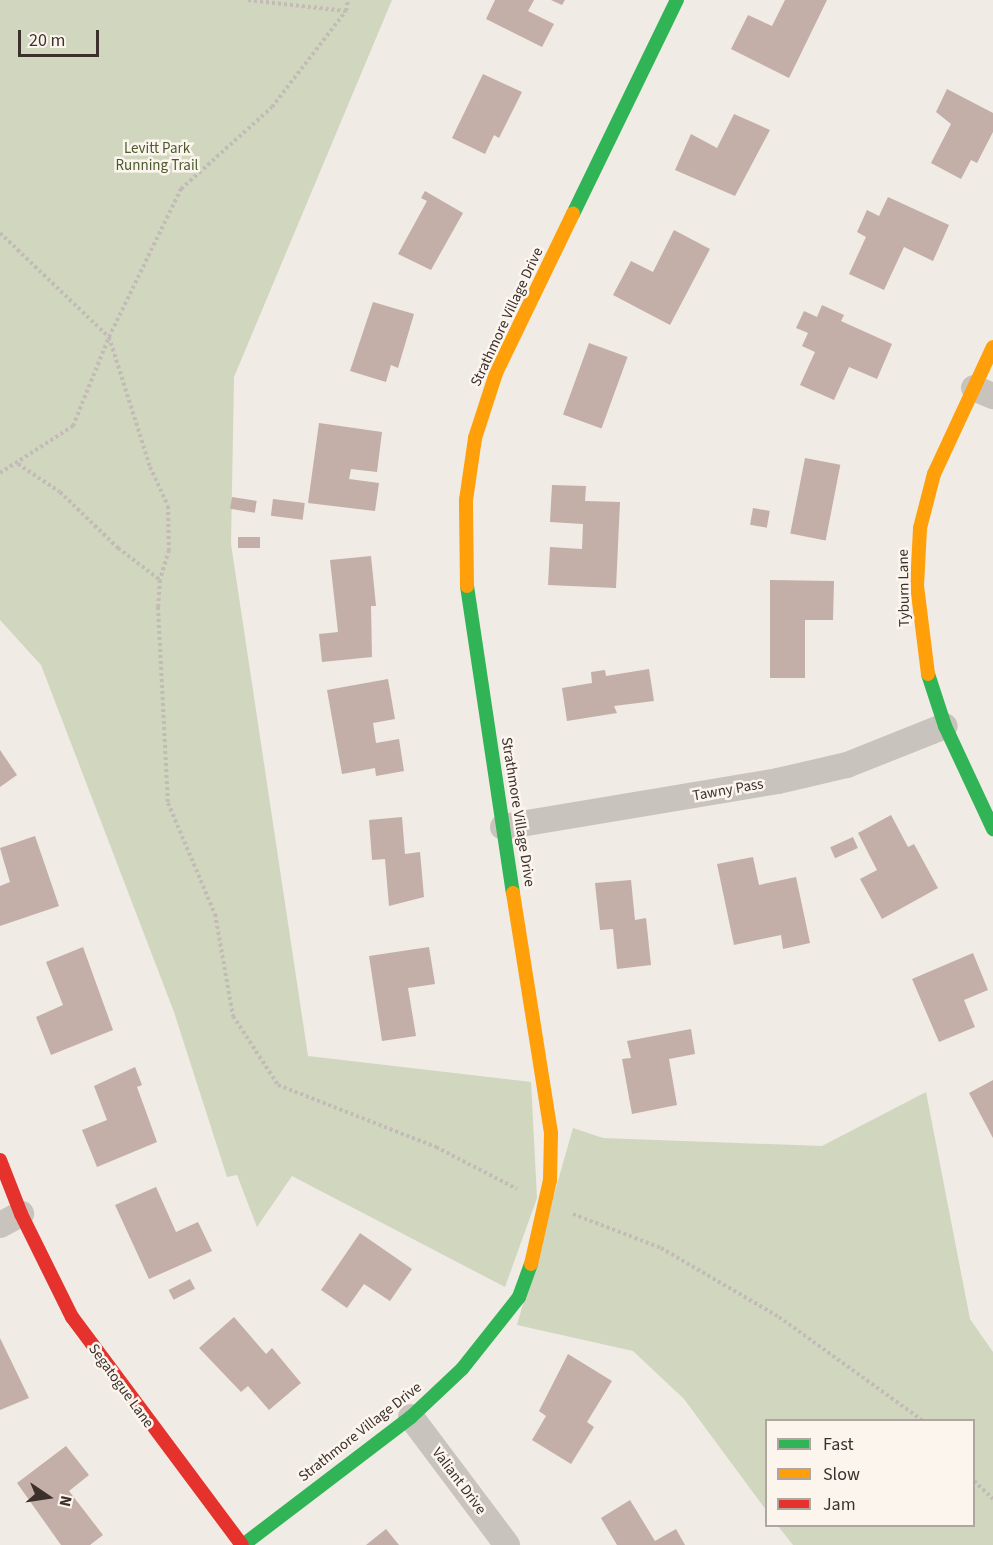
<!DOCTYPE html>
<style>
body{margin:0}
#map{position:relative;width:993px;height:1545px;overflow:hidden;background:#f0ebe5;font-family:"Source Sans 3",sans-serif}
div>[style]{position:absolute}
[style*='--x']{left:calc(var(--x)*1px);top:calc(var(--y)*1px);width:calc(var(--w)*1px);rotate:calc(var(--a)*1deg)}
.green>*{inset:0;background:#d1d6bf}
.building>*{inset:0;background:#c3afa7;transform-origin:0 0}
.path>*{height:4px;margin-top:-2px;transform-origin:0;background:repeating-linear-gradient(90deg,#c2bbb6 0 3px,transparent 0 6px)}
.street>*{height:26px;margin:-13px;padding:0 13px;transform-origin:13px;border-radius:13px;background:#c9c3be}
.fast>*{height:14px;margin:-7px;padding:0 7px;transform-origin:7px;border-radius:7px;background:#30b455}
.slow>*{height:14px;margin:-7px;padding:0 7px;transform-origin:7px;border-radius:7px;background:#ff9f0a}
.jam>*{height:14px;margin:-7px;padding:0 7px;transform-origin:7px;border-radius:7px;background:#e5322d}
span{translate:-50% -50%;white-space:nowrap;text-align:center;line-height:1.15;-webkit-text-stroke:5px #fbf5ee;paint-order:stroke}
.park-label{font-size:15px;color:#4a5a2e}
.street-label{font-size:15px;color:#3b302b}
.legend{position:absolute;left:765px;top:1419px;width:210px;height:108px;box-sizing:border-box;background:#fbf5ee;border:2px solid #aea6a0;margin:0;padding:8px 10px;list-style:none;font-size:18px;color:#3b302b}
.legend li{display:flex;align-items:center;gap:12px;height:30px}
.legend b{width:30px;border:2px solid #aea6a0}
.north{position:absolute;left:18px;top:1467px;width:60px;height:60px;-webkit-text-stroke:4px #fbf5ee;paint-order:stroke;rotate:103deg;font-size:16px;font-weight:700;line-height:24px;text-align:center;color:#3b302b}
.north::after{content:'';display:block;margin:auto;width:21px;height:27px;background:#3b302b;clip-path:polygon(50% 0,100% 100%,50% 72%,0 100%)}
.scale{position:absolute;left:18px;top:30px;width:81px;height:27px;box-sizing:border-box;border:3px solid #3b302b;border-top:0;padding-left:8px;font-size:18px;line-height:21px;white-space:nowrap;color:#3b302b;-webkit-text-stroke:4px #fbf5ee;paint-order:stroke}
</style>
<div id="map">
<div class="green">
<i style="clip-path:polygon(0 0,392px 0,234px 377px,231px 544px,308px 1056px,531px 1082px,537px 1198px,505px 1287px,292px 1176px,257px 1227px,237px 1175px,227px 1177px,174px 1012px,41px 665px,0 620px)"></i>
<i style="clip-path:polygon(926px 1092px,970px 1319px,993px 1352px,993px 1545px,793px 1545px,778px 1526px,974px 1526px,974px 1420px,766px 1420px,766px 1510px,684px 1399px,633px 1351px,517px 1325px,573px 1128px,603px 1138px,822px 1146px)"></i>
</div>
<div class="building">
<i style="clip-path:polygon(495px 0,534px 0,528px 11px,554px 24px,542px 47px,486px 19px)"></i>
<i style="clip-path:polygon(551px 0,565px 0,562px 5px)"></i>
<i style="clip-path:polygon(785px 0,827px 0,789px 78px,731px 49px,748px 15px,772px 26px)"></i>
<i style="clip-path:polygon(483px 74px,522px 92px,499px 138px,494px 135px,485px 154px,452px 138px)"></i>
<i style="clip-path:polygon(947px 89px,993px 113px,993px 132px,977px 163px,971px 160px,961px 179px,931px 163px,951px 124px,936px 112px)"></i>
<i style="clip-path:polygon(734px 114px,770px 130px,735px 196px,675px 170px,691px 134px,717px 148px)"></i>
<i style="clip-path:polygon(425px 191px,463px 213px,431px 270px,398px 254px,427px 201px,421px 198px)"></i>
<i style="clip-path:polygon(888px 197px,949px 225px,933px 261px,904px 247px,884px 290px,849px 274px,866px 237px,857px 232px,867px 210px,879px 216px)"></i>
<i style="clip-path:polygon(674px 230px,710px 249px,670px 325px,613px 295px,631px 261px,653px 272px)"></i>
<i style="clip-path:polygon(373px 302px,414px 314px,398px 368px,391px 365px,386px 382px,350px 371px)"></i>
<i style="clip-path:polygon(822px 305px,844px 315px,841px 321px,892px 344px,877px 379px,849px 367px,834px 400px,800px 385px,815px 352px,802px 346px,808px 333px,796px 328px,804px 311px,817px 317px)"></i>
<i style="left:589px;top:343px;width:41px;height:76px;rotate:20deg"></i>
<i style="clip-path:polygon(319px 423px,382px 432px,377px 472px,351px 469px,349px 479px,379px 483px,375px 511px,308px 503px)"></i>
<i style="left:805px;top:458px;width:36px;height:77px;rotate:11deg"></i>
<i style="clip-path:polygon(552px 485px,586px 486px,585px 501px,620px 502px,616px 588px,548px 585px,550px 547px,582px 549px,583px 524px,550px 522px)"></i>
<i style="left:232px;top:497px;width:25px;height:12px;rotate:9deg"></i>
<i style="left:273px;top:499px;width:32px;height:17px;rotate:7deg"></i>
<i style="left:753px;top:508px;width:17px;height:17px;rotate:10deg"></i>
<i style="left:260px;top:537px;width:11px;height:22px;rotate:90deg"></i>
<i style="clip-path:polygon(371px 556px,376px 606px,371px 606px,372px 657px,322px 662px,319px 634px,338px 632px,330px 560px)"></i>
<i style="clip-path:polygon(770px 580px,834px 581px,833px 620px,805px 620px,805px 678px,770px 678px)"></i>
<i style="clip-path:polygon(649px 669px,654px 701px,614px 706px,617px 713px,567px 721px,562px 688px,592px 683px,591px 672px,605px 670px,606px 676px)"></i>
<i style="clip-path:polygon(388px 679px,395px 719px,373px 723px,376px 743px,399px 739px,404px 771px,376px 776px,375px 768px,342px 774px,327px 690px)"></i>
<i style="clip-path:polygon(0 750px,17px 775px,0 787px)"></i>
<i style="clip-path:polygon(891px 815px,908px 847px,914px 844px,938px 888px,882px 919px,860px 879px,877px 870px,858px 833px)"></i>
<i style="clip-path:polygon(402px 817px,405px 854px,420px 852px,424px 897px,389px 906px,385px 859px,372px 860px,369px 820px)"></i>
<i style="clip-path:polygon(35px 836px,59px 906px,0 926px,0 886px,10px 882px,0 848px)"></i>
<i style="left:853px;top:837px;width:12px;height:25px;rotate:66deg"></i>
<i style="clip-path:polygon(753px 857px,759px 885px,796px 877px,810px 943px,783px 949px,781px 935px,734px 945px,717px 864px)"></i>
<i style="clip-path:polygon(631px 880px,635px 920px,646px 918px,651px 965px,617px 969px,613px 929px,600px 930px,595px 883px)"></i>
<i style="clip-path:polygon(83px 947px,113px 1030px,51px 1055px,36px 1017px,63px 1005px,46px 962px)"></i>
<i style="clip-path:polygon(429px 947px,435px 984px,408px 988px,416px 1036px,382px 1041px,369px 956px)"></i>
<i style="clip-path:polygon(973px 953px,988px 990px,964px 1000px,975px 1027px,939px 1042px,912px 979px)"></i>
<i style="clip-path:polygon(691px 1029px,695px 1054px,669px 1059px,677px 1105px,632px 1114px,622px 1059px,631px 1058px,627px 1041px)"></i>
<i style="clip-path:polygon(135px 1067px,142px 1085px,137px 1087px,157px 1142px,97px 1167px,82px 1130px,107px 1120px,94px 1086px)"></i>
<i style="clip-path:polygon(993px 1080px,993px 1138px,969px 1093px)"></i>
<i style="clip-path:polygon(156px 1187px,176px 1232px,198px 1222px,212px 1251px,149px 1279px,115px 1205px)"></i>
<i style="clip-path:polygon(360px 1233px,412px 1269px,390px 1301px,364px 1284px,347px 1308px,321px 1290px)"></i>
<i style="left:190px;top:1279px;width:11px;height:24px;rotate:63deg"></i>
<i style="clip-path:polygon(234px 1317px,266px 1354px,272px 1348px,301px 1383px,269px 1410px,248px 1386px,241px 1392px,199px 1348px)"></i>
<i style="clip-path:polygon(0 1338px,29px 1398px,0 1410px)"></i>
<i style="clip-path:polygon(568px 1354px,612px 1381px,587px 1422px,594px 1427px,571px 1464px,532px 1440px,546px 1416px,539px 1411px)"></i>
<i style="clip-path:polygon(66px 1446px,89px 1475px,69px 1491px,103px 1535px,90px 1545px,61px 1545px,17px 1483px)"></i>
<i style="clip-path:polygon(630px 1500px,655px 1541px,676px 1529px,685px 1545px,617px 1545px,601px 1518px)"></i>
<i style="clip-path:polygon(386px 1529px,399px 1545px,366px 1545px)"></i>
</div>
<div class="path">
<i style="--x:248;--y:0;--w:98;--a:6.5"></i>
<i style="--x:0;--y:233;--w:151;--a:43.7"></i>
<i style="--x:109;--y:337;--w:165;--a:-64.1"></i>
<i style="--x:181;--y:189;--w:122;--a:-42"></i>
<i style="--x:272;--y:107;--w:121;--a:-52.4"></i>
<i style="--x:346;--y:11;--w:11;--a:-80"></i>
<i style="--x:18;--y:464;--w:50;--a:33.7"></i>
<i style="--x:60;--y:492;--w:81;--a:44"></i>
<i style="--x:118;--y:548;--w:53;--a:37.3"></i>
<i style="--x:0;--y:473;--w:87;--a:-32.8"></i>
<i style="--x:73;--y:426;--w:96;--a:-68"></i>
<i style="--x:109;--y:337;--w:136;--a:72.5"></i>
<i style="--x:150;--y:467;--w:43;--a:65.2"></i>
<i style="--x:168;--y:506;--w:44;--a:88.7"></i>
<i style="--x:169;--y:550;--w:31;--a:107"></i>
<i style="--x:160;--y:580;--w:27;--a:94"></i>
<i style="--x:158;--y:607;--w:196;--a:87.1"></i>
<i style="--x:168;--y:803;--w:121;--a:67.1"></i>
<i style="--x:215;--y:914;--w:104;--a:80"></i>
<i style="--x:233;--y:1016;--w:82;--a:56.9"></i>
<i style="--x:278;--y:1085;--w:170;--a:21.4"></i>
<i style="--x:436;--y:1147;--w:91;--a:27.4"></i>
<i style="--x:573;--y:1214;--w:94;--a:21.1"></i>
<i style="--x:661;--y:1248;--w:137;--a:30.3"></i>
<i style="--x:779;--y:1317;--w:176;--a:35.8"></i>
<i style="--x:974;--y:1481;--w:26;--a:43"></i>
</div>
<div class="street">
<i style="--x:974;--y:388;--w:21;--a:23"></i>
<i style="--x:503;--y:827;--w:279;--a:-9.5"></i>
<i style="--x:778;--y:781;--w:71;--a:-13.1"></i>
<i style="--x:847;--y:765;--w:105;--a:-21.7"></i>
<i style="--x:0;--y:1225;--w:24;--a:-28"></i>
<i style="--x:411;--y:1417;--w:160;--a:53.1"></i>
</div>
<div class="fast">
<i style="--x:573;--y:214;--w:238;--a:-64.1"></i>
<i style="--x:467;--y:586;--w:310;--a:81.5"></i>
<i style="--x:928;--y:674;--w:55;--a:71.9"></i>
<i style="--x:945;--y:726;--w:114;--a:65"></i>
<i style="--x:243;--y:1545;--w:211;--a:-37.3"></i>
<i style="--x:411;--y:1417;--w:70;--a:-43.3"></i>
<i style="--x:462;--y:1369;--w:92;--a:-51.6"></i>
<i style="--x:519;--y:1297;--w:35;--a:-70"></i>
</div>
<div class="slow">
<i style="--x:467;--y:586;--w:86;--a:-90.7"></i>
<i style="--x:466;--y:500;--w:63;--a:-81.7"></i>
<i style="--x:475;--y:438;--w:68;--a:-72.1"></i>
<i style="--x:496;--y:373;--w:177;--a:-64.2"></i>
<i style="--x:928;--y:674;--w:89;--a:-97.1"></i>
<i style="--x:917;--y:586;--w:58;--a:-87"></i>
<i style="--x:920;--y:528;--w:56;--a:-75.5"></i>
<i style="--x:934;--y:474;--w:140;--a:-65.1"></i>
<i style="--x:513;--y:893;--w:243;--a:81"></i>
<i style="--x:551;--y:1133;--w:47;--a:91.2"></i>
<i style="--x:550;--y:1180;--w:86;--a:102.7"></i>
</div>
<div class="jam">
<i style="--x:0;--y:1160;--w:58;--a:68.7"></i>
<i style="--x:21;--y:1214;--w:115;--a:63.7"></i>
<i style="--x:72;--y:1317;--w:284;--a:53.3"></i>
</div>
<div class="park-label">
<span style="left:157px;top:157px">Levitt Park<br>Running Trail</span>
</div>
<div class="street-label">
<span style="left:507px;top:317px;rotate:-65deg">Strathmore Village Drive</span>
<span style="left:904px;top:588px;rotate:-91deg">Tyburn Lane</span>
<span style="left:728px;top:790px;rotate:-10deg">Tawny Pass</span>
<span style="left:518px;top:812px;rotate:81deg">Strathmore Village Drive</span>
<span style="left:121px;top:1386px;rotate:54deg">Segatogue Lane</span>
<span style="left:360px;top:1432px;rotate:-38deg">Strathmore Village Drive</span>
<span style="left:459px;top:1481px;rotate:53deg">Valiant Drive</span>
</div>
<ul class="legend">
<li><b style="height:8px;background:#30b455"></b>Fast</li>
<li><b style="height:8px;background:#ff9f0a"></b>Slow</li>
<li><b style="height:8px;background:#e5322d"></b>Jam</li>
</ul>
<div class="north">N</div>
<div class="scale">20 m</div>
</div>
